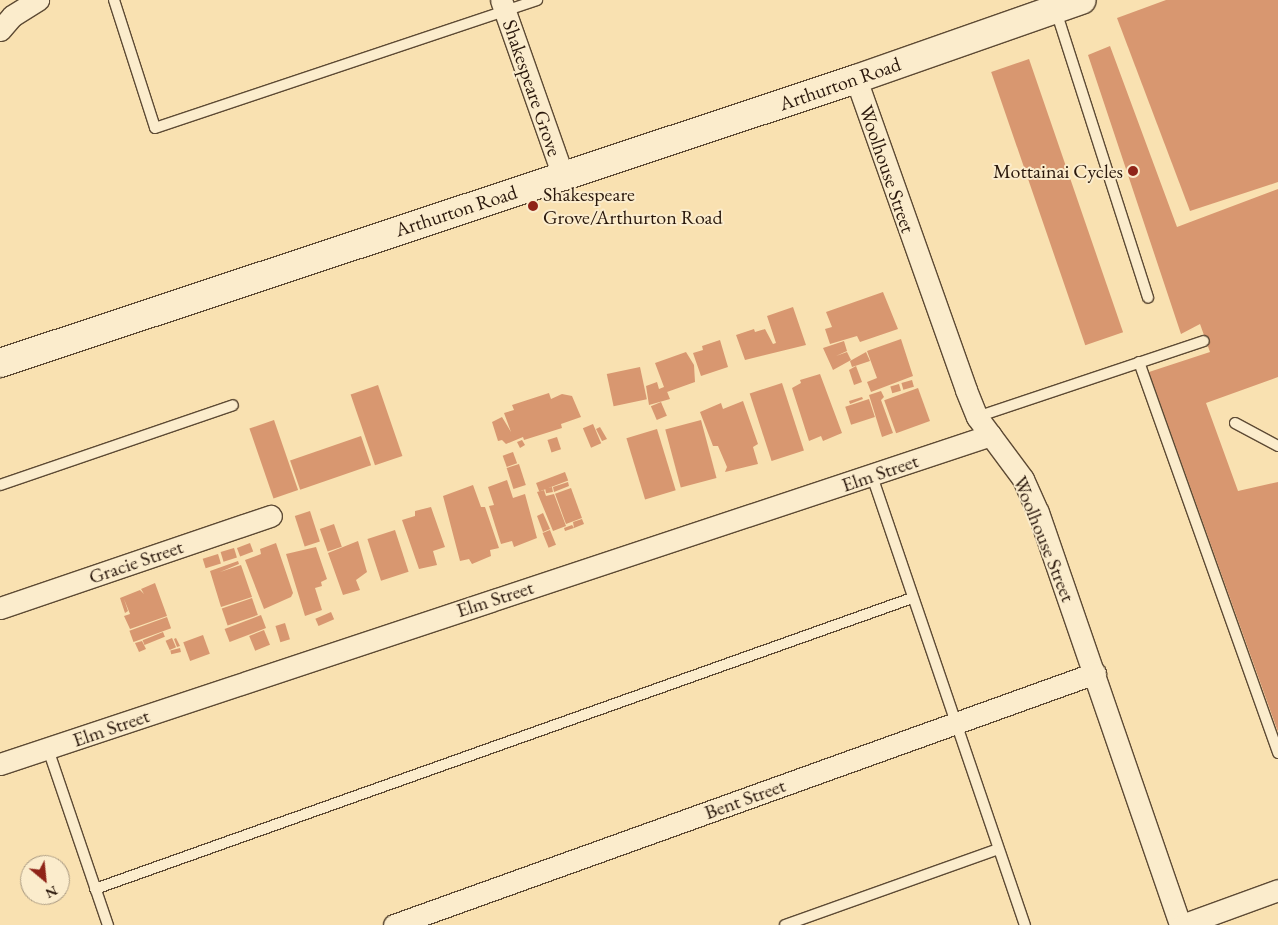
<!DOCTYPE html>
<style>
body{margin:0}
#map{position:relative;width:1278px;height:925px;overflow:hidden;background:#f9e1b1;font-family:"EB Garamond",serif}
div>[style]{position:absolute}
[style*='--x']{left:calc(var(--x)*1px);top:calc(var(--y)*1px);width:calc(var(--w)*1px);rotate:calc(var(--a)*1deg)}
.building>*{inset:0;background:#d89770;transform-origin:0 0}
.roads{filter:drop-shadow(1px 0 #5d4a34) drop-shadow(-1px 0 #5d4a34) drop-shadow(0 1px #5d4a34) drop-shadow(0 -1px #5d4a34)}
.lane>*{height:10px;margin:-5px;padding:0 5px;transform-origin:5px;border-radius:5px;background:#fbeccc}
.street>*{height:21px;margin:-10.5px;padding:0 10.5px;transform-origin:10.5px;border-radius:10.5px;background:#fbeccc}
.secondary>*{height:28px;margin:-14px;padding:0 14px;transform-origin:14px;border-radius:14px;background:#fbeccc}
.dots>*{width:14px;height:14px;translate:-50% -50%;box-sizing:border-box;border:2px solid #fbeccc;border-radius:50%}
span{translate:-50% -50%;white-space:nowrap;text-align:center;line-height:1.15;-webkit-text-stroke:4px #fbeccc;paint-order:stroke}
.street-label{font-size:20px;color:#29170b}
.poi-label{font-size:20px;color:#29170b}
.right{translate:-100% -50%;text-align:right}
.left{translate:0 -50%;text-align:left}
.north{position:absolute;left:20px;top:855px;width:50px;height:50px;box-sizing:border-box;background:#fbeccc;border:1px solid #a7977f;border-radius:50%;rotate:152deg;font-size:14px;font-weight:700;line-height:20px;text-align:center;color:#29170b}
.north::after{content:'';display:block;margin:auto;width:18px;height:22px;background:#8f2418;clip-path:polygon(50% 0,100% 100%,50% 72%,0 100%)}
</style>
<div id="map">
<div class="building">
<i style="clip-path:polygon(1166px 0,1278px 0,1278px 182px,1190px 211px,1117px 18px)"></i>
<i style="clip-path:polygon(1110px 46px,1177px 227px,1278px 189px,1278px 377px,1206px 403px,1238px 491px,1278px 482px,1278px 732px,1149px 372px,1210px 352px,1200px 324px,1181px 334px,1088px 55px)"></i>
<i style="left:1029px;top:59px;width:289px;height:40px;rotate:71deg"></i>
<i style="clip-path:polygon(883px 292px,898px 329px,860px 342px,857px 336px,830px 344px,825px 329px,832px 327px,826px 312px)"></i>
<i style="clip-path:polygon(793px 307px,806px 345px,745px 360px,736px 335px,754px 329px,755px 332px,765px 329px,773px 344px,776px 343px,767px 316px)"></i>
<i style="clip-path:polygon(901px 339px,913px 376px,871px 392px,867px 382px,877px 378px,867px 351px)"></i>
<i style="clip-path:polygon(720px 340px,728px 367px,701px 376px,693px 353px,703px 350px,702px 346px)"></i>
<i style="clip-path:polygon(844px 341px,847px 351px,836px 356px,847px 352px,851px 360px,833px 370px,823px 348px)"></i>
<i style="clip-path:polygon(686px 352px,694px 365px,695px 382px,667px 392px,666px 389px,670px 399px,649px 405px,646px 386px,657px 382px,659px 389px,664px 387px,655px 363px)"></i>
<i style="clip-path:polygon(866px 352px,870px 361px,852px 367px,850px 361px)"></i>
<i style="clip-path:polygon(856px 366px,862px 382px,854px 385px,849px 370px)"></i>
<i style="left:640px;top:367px;width:33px;height:34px;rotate:78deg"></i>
<i style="clip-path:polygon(820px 374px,842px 433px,823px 441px,821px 436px,809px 441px,792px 388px,801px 383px,800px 380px)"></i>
<i style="left:912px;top:380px;width:7px;height:11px;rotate:74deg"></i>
<i style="left:782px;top:383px;width:71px;height:34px;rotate:72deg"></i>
<i style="left:899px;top:384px;width:7px;height:9px;rotate:74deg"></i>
<i style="left:378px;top:385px;width:75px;height:29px;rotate:71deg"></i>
<i style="left:918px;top:388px;width:35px;height:36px;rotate:70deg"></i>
<i style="clip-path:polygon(881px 391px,884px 397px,881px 400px,893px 433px,882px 437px,869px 395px)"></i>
<i style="clip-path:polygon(549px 393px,551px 399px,562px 394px,572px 396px,581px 417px,561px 424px,562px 428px,524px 440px,523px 437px,506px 444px,502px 440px,498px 441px,492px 422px,502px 417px,511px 432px,504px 413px,514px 410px,512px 405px)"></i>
<i style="clip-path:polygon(862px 397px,863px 399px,850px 404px,849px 401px)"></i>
<i style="left:869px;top:399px;width:19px;height:25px;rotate:72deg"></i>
<i style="clip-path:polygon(743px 401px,758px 444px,753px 447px,758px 464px,725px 472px,727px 467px,718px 446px,713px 446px,700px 412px,721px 403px,723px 409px)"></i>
<i style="left:661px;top:402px;width:15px;height:11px;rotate:67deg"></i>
<i style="left:274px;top:420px;width:74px;height:26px;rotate:71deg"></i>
<i style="left:701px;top:420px;width:60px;height:37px;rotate:75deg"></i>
<i style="left:593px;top:424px;width:21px;height:11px;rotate:67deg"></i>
<i style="clip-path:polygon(600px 427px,607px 439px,602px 441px,596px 429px)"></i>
<i style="left:657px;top:429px;width:64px;height:32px;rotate:73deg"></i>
<i style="left:361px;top:436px;width:31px;height:75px;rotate:71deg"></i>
<i style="left:557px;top:437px;width:13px;height:10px;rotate:72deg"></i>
<i style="clip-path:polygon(522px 440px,525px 445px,520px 448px,517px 442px)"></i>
<i style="left:513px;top:452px;width:12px;height:11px;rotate:70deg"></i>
<i style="left:519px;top:464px;width:22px;height:13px;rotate:72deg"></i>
<i style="left:565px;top:472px;width:9px;height:31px;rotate:69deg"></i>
<i style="clip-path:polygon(507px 480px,513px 498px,525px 494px,537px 538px,514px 547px,512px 541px,501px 544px,489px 506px,494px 505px,488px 487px)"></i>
<i style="clip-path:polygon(568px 482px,569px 486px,554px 492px,553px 487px)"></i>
<i style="clip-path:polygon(473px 485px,481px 507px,485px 507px,499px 548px,490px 550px,491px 556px,472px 564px,469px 559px,460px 561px,443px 496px)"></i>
<i style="left:552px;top:487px;width:5px;height:7px;rotate:79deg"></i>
<i style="left:571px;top:488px;width:32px;height:17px;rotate:70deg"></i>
<i style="clip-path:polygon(544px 490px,546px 496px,554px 494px,566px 526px,553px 531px,537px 492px)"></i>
<i style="clip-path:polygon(431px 507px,445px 547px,433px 551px,437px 565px,419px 569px,402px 520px,415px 516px,415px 511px)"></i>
<i style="left:310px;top:511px;width:32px;height:16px;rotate:72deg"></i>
<i style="clip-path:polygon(543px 513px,550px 529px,543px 532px,537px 516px)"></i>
<i style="clip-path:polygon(582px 519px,584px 524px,574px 528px,573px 522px)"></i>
<i style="left:334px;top:524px;width:24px;height:15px;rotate:71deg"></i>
<i style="clip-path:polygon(572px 525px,574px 528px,565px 531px,564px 528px)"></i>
<i style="left:395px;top:530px;width:44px;height:29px;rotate:72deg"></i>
<i style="left:550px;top:530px;width:16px;height:8px;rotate:68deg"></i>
<i style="clip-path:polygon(358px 541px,367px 572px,356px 580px,360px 590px,343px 595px,328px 553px)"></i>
<i style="left:250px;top:543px;width:9px;height:14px;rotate:69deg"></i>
<i style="clip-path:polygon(276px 543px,293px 593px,291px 597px,264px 609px,245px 560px,261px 554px,260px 549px)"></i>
<i style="clip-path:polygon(316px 547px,327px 579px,321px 582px,322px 586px,315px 588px,322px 610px,305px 616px,286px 554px)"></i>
<i style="left:234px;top:548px;width:10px;height:14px;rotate:73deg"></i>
<i style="left:218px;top:554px;width:10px;height:16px;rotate:73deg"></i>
<i style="clip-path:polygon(238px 561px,239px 564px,220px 572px,241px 565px,252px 597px,221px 607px,210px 571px)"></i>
<i style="clip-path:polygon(155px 583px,167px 616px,130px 629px,124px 616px,130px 614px,124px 599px,128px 611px,125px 613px,120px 598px,140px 590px,144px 594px,141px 589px)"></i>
<i style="left:252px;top:598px;width:18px;height:32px;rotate:71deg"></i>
<i style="left:331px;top:612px;width:8px;height:17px;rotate:67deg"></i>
<i style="left:261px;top:615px;width:14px;height:39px;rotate:69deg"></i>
<i style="left:167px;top:617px;width:12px;height:40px;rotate:70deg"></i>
<i style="left:285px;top:623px;width:17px;height:10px;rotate:73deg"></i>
<i style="left:264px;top:630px;width:16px;height:16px;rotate:68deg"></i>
<i style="left:163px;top:632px;width:5px;height:22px;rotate:68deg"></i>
<i style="left:203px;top:635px;width:20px;height:21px;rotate:70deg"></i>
<i style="left:172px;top:638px;width:10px;height:7px;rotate:66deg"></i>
<i style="clip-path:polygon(176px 638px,180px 646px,177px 647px,174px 639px)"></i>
<i style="clip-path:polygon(142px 641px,146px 649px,139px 652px,135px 643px)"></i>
<i style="left:180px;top:648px;width:4px;height:10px;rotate:76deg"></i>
</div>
<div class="roads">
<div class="lane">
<i style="--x:114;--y:0;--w:134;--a:72.2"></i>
<i style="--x:155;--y:128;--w:403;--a:-18.5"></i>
<i style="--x:1056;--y:11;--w:301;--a:72.2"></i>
<i style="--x:1139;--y:362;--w:415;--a:70.4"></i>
<i style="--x:977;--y:417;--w:239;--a:-18.5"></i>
<i style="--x:1235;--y:423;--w:49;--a:28.1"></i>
<i style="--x:872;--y:476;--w:474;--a:71.2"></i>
<i style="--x:0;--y:485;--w:246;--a:-18.9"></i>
<i style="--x:48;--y:749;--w:186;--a:71.2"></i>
<i style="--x:95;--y:889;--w:867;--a:-19.6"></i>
<i style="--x:785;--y:925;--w:226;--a:-19.6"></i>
</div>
<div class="street">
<i style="--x:501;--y:0;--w:187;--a:70.6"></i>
<i style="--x:0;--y:30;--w:18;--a:-49"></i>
<i style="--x:12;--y:16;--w:31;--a:-32"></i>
<i style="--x:856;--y:79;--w:330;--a:70.5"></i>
<i style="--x:966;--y:390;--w:29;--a:68"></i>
<i style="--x:977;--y:417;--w:77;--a:53.4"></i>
<i style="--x:1023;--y:479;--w:36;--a:66"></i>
<i style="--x:1038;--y:512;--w:437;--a:71"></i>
<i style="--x:0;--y:608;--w:286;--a:-18.8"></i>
<i style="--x:0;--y:764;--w:1044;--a:-18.37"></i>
<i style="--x:394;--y:925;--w:745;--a:-19.77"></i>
<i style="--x:1182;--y:925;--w:102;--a:-20"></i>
</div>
<div class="secondary">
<i style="--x:0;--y:363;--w:902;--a:-18.35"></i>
<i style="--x:856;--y:79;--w:239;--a:-19.3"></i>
</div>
</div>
<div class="dots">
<i style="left:1133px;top:171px;background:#8f2418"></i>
<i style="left:533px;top:206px;background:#8f2418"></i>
</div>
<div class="street-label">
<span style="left:840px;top:84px;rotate:-19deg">Arthurton Road</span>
<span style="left:532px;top:88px;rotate:71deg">Shakespeare Grove</span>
<span style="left:887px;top:169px;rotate:71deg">Woolhouse Street</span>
<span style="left:456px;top:211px;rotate:-18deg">Arthurton Road</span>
<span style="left:880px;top:473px;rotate:-19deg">Elm Street</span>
<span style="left:1044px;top:539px;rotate:68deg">Woolhouse Street</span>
<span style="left:136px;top:562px;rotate:-19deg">Gracie Street</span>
<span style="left:495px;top:599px;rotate:-18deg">Elm Street</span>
<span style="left:111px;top:728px;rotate:-19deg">Elm Street</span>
<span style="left:745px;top:799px;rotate:-20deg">Bent Street</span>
</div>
<div class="poi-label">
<span class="right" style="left:1123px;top:171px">Mottainai Cycles</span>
<span class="left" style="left:543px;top:206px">Shakespeare<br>Grove/Arthurton Road</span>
</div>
<div class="north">N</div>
</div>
